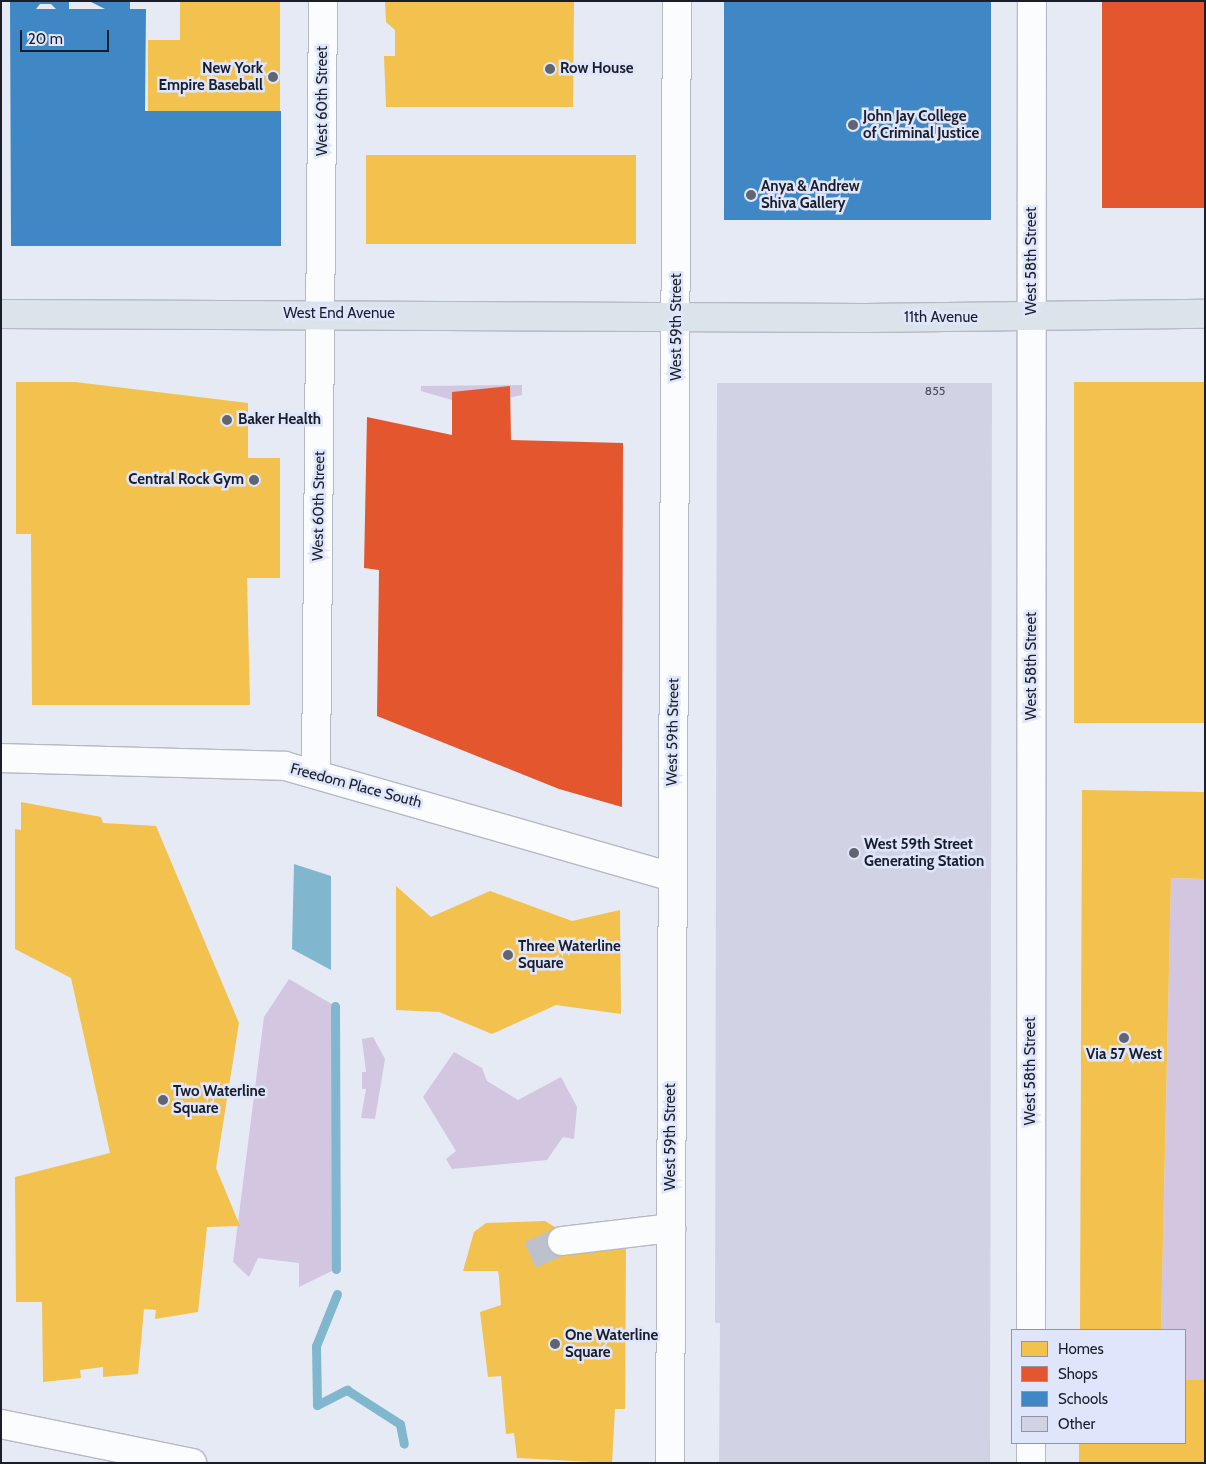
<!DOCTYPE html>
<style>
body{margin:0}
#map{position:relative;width:1206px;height:1464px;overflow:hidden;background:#e5eaf5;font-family:Cabin,sans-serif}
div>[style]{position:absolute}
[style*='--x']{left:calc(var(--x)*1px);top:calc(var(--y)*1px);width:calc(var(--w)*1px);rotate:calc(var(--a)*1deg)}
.green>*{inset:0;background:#d2c6e1}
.water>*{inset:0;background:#80b7ce}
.homes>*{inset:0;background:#f2c14e;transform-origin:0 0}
.shops>*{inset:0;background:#e4572e;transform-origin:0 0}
.schools>*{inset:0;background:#3f88c5;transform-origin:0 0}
.stream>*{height:9px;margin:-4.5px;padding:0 4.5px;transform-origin:4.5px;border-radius:4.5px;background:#80b7ce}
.building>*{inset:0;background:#d1d2e3}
.minor-tunnel>*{height:28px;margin-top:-14px;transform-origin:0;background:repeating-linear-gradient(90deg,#bcc1cc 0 28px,transparent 0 42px)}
.roads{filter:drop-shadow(1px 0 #b5b9c4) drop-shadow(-1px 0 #b5b9c4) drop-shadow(0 1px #b5b9c4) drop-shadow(0 -1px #b5b9c4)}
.minor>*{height:28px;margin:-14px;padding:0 14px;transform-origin:14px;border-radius:14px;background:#fbfcfe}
.major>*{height:28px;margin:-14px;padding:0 14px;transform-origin:14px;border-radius:14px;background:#dce4eb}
.dots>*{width:14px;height:14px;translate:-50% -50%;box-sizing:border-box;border:2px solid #dfe6fb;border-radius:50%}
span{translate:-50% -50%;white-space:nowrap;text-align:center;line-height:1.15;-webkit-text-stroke:5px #dfe6fb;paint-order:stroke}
.number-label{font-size:12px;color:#4a4d5a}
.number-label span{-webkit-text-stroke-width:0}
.poi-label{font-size:15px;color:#1a1e2a;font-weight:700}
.right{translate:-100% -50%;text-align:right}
.left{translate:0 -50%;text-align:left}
.street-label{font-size:15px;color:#1a1e2a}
.frame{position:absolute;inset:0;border:2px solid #1a1e2a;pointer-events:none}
.legend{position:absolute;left:1011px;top:1329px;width:175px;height:115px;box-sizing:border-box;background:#dfe6fb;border:1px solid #9096a7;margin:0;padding:6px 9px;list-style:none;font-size:15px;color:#1a1e2a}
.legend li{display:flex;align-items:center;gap:10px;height:25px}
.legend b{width:25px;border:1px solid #9096a7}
.scale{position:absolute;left:20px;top:30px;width:89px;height:22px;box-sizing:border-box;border:2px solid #1a1e2a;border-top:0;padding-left:6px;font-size:15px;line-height:18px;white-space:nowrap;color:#1a1e2a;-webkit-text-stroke:4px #dfe6fb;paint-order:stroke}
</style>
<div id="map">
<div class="green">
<i style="clip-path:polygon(522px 385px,522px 395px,472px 406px,421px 391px,421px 386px)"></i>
<i style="clip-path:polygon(1171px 878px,1205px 879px,1205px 1379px,1185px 1380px,1185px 1330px,1161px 1330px)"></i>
<i style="clip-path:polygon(289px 979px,335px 1006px,336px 1269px,299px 1287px,299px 1263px,258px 1258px,249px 1277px,233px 1262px,264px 1017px)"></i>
<i style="clip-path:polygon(373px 1037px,385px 1059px,375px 1119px,361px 1118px,366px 1089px,362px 1089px,362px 1072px,366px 1072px,362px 1039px)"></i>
<i style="clip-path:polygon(454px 1052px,482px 1068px,487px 1081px,518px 1100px,561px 1077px,577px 1107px,574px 1139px,563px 1137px,547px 1160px,452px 1169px,446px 1159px,456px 1151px,423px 1097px)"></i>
</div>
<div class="water">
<i style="clip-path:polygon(294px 864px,331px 876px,331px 970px,292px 949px)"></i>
</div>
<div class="homes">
<i style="clip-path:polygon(180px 1px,280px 1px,280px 111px,148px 111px,148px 40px,180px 40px)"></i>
<i style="clip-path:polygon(385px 1px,574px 1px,573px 107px,386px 107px,384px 56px,395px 56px,395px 30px,386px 22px)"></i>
<i style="left:366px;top:155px;width:270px;height:89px"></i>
<i style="clip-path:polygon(16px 382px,75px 382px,248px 403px,248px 458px,280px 458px,280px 578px,247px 578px,250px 705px,32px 705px,31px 534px,16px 534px)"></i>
<i style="left:1074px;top:382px;width:131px;height:341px"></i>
<i style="clip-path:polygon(1082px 790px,1205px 792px,1205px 879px,1171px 878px,1161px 1330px,1080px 1330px)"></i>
<i style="clip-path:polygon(21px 802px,101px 817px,103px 823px,156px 826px,239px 1023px,216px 1168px,240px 1226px,207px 1227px,198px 1312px,155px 1319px,156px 1310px,144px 1309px,138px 1374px,103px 1377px,103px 1367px,80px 1370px,81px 1378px,43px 1382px,42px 1302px,16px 1302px,15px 1177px,110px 1153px,71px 978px,15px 949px,15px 829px,21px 830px)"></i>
<i style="clip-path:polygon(396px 886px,431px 917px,490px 891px,572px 921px,620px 910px,621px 1014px,556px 1005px,492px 1034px,439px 1012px,396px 1010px)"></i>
<i style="clip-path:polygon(545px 1221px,555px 1227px,569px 1254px,626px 1246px,625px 1409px,615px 1409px,612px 1463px,517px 1458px,514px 1433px,506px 1434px,501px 1376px,488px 1377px,480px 1312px,501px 1305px,499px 1277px,498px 1271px,463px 1271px,474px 1232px,486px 1223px)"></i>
<i style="clip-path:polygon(1205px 1379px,1205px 1463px,1079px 1463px,1079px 1443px,1185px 1443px,1185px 1380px)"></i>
</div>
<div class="shops">
<i style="left:1102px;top:1px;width:103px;height:207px"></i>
<i style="clip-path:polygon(510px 386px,511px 440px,623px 443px,622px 807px,559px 789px,377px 716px,379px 570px,364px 568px,367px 417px,452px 435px,452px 392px)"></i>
</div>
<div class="schools">
<i style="clip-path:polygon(evenodd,10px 1px,69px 1px,69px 9px,105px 9px,89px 1px,130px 1px,130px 9px,146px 9px,145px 111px,281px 111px,281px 246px,11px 246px,10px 1px,40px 4px,51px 4px,56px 9px,36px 9px,40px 4px)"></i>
<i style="left:724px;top:1px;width:267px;height:219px"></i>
</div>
<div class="stream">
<i style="--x:335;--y:1006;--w:263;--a:89.8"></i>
<i style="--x:337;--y:1294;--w:56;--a:112"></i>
<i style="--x:316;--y:1346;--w:59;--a:89"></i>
<i style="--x:317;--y:1405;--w:34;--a:-27"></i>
<i style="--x:347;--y:1390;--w:63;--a:32.7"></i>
<i style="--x:400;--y:1424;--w:20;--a:79"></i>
</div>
<div class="building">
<i style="clip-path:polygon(717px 383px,992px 383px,990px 1463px,719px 1463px,720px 1323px,715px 1323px)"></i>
</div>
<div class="minor-tunnel">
<i style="--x:530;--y:1255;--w:35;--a:-24"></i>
</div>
<div class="roads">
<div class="minor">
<i style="--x:1;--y:758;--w:284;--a:1.6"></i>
<i style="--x:285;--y:766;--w:402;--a:16"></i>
<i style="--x:316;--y:772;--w:771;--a:-89.48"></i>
<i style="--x:562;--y:1241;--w:110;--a:-6.8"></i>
<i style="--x:1031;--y:1330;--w:1329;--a:-89.96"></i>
<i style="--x:1;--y:1424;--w:195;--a:11.5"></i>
<i style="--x:670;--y:1463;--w:1462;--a:-89.73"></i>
<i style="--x:1031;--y:1463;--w:20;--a:-90"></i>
</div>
<div class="major">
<i style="--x:1;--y:314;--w:864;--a:0.27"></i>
<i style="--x:865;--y:318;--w:340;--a:-0.7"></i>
</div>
</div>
<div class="dots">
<i style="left:550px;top:69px;background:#616571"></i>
<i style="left:273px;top:77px;background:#616571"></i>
<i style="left:853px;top:125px;background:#616571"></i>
<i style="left:751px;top:195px;background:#616571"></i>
<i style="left:227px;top:420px;background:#616571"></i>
<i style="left:254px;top:480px;background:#616571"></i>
<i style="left:854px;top:853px;background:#616571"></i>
<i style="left:508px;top:955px;background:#616571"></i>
<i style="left:1124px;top:1038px;background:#616571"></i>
<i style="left:163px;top:1100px;background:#616571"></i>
<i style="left:555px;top:1344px;background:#616571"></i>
</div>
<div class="number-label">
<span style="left:935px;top:391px">855</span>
</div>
<div class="poi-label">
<span class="right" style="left:263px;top:77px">New York<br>Empire Baseball</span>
<span class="left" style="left:560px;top:69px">Row House</span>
<span class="left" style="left:863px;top:125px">John Jay College<br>of Criminal Justice</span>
<span class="left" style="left:761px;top:195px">Anya &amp; Andrew<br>Shiva Gallery</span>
<span class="left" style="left:238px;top:420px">Baker Health</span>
<span class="right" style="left:244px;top:480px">Central Rock Gym</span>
<span class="left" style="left:864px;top:853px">West 59th Street<br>Generating Station</span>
<span class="left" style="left:518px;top:955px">Three Waterline<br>Square</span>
<span style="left:1124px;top:1055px">Via 57 West</span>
<span class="left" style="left:173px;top:1100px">Two Waterline<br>Square</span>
<span class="left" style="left:565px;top:1344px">One Waterline<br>Square</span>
</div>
<div class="street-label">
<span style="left:323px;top:101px;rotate:-90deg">West 60th Street</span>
<span style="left:1032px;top:261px;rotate:-90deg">West 58th Street</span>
<span style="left:339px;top:314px">West End Avenue</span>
<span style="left:941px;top:318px">11th Avenue</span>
<span style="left:677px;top:327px;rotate:-90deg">West 59th Street</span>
<span style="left:319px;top:506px;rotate:-89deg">West 60th Street</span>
<span style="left:1032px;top:666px;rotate:-90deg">West 58th Street</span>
<span style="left:673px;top:732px;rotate:-89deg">West 59th Street</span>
<span style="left:356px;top:786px;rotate:15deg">Freedom Place South</span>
<span style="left:1031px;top:1071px;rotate:-90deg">West 58th Street</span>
<span style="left:671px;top:1137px;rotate:-90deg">West 59th Street</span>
</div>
<div class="frame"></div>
<ul class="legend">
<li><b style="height:14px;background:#f2c14e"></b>Homes</li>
<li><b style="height:14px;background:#e4572e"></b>Shops</li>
<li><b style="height:14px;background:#3f88c5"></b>Schools</li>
<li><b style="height:14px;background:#d1d2e3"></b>Other</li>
</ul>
<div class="scale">20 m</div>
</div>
